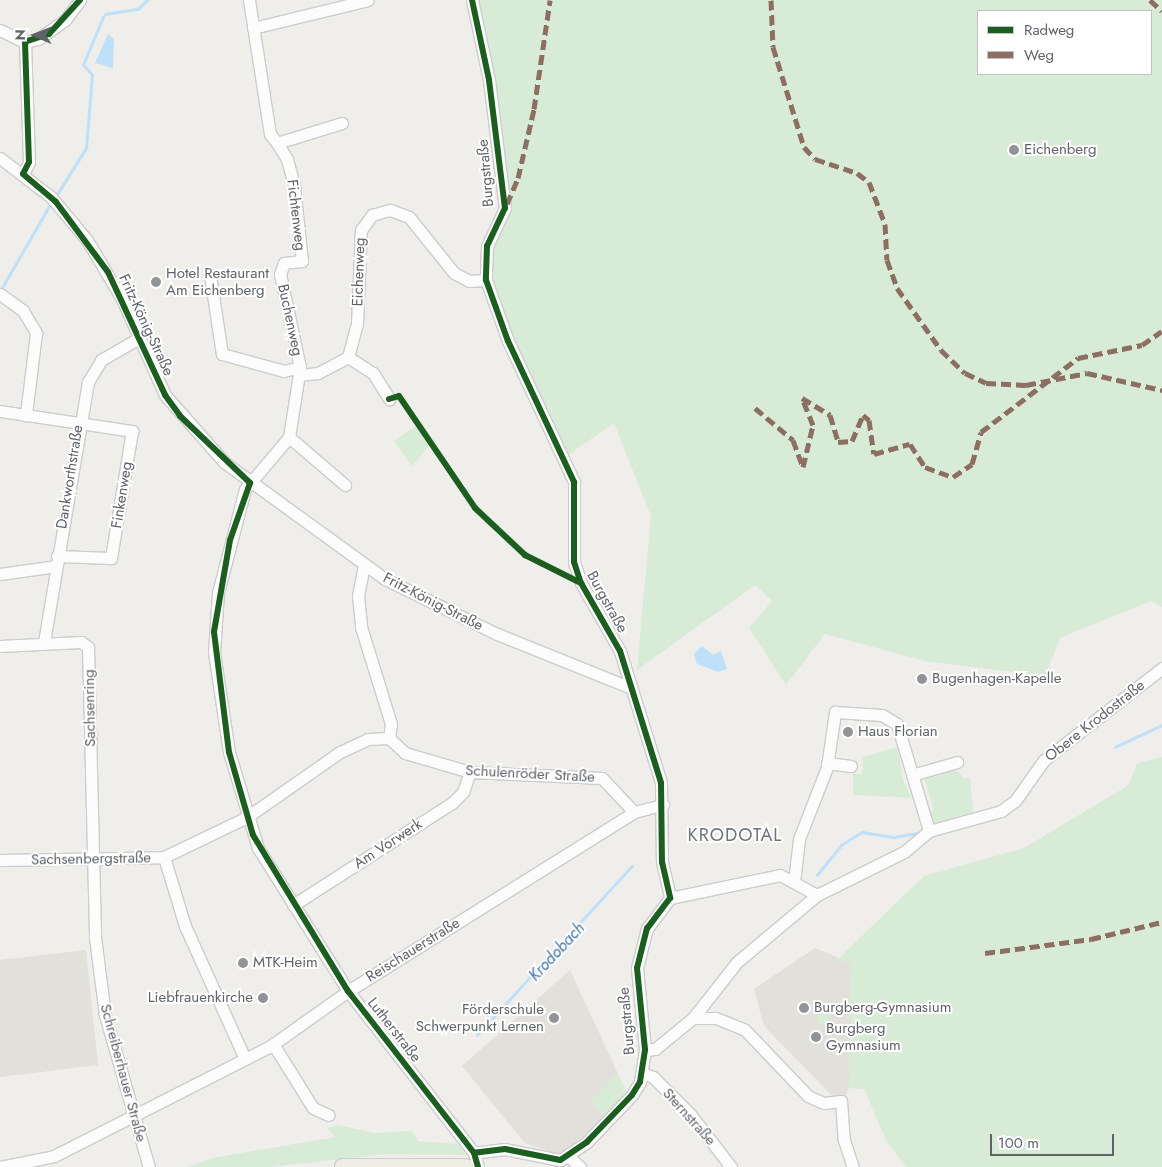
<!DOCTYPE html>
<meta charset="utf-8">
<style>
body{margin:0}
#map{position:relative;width:1162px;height:1167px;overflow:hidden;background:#efeeea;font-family:Jost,sans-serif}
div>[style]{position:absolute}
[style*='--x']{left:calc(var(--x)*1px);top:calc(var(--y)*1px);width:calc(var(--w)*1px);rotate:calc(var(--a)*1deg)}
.education>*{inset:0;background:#e2e0da}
.green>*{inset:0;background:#d8ebd6}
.round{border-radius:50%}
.water>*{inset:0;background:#bfe0f9}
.stream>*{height:2.5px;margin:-1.25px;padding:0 1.25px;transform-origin:1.25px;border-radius:1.25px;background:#bfe0f9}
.roads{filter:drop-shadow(1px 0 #cbcccc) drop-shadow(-1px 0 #cbcccc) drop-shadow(0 1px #cbcccc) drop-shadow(0 -1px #cbcccc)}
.minor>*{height:11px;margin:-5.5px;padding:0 5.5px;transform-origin:5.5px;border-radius:5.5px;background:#fdfcfc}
.highway>*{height:16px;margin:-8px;padding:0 8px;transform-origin:8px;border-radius:8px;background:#f0ede3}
.quiet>*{height:5px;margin-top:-2.5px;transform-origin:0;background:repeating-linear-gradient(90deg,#8d6e63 0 10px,transparent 0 15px)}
.cycleway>*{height:6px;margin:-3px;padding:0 3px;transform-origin:3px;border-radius:3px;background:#1b5e20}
.dots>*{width:14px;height:14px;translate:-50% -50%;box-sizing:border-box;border:2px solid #fff;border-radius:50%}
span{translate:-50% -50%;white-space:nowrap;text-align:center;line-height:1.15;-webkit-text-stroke:4px #fff;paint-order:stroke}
.poi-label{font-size:15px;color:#5f6368}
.left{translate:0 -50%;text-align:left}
.right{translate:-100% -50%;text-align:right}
.street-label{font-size:15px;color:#5f6368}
.water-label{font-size:16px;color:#4174aa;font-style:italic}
.quarter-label{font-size:18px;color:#70757a;letter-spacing:1px}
.legend{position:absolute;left:977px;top:10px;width:175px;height:65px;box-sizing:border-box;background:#fff;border:1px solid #bfc1c3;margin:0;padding:6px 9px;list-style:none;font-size:15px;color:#5f6368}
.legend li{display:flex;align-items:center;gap:10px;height:25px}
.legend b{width:25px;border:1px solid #bfc1c3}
.north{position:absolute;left:10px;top:10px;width:50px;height:50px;-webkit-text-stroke:4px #fff;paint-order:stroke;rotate:271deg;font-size:14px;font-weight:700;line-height:20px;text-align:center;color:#5f6368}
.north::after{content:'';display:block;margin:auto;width:18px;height:22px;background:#5f6368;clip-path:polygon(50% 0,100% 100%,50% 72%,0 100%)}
.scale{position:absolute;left:990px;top:1134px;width:124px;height:22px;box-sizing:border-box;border:2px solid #5f6368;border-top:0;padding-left:6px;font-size:15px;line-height:18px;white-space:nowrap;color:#5f6368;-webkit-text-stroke:4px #fff;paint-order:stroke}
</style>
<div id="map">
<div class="education">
<i style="clip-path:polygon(815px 948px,851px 963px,849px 1088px,846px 1095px,835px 1099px,764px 1026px,754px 989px)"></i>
<i style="clip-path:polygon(86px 950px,98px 1065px,0 1077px,0 960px)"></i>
<i style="clip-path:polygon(570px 970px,626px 1091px,605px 1118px,560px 1155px,525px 1143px,462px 1066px)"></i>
</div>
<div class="green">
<i style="clip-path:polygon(evenodd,467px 0,1162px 0,1162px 607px,1151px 601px,1060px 638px,1045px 676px,925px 661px,825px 634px,786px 685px,749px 628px,772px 601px,755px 585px,637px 670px,651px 516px,614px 423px,568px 455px,493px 299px,488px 271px,491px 247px,508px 213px,504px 171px,467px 0,978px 11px,1151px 11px,1151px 74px,978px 74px,978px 11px)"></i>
<i style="clip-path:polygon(416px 426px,429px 446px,412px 466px,394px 441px)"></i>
<i style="clip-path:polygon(898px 747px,903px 780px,912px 798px,853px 795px,853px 774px,862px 774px,863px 757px)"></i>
<i style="clip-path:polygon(1162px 757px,1162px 1167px,906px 1167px,887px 1142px,864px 1089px,849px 1088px,851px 963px,837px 960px,924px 876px,1024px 848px,1129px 785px,1137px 763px)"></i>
<i style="clip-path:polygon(947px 768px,959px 772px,963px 779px,970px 777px,973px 812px,930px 825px,927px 814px,934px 811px,924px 776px)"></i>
<i class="round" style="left:817px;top:1013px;width:12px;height:12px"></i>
<i style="clip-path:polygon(618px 1073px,626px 1091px,605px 1118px,591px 1101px)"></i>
<i style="clip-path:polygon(337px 1125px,375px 1133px,412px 1131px,419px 1141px,459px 1144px,465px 1155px,386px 1154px,270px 1167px,188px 1167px,212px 1158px,336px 1137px,327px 1128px)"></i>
</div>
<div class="water">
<i style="clip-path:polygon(108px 34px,114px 39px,113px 68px,95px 63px)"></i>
<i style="clip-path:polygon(702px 646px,713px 655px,721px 651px,727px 669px,718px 672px,697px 664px,694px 654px)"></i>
</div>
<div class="stream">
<i style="--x:105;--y:14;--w:33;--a:-9"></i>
<i style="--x:138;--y:9;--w:13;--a:-45"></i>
<i style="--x:56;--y:196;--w:57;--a:-58"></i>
<i style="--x:86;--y:148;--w:73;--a:-85.3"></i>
<i style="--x:92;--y:75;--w:13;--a:-132"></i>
<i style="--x:83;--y:65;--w:52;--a:-67.4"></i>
<i style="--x:0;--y:291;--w:102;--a:-59.9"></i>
<i style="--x:1115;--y:747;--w:52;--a:-25.1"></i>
<i style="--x:817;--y:875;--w:38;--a:-51"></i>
<i style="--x:841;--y:845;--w:25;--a:-32"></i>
<i style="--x:862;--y:832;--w:31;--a:9"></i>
<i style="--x:893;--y:837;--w:25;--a:-9"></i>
<i style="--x:477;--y:1035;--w:229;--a:-47.5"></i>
</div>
<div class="roads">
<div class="minor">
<i style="--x:249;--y:0;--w:136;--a:81.1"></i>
<i style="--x:270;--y:134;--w:11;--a:52"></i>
<i style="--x:277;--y:143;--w:68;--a:-17.1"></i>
<i style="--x:472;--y:0;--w:82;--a:78"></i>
<i style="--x:489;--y:80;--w:129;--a:82.9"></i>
<i style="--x:505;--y:208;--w:42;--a:115.3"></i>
<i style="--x:487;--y:246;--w:34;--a:92"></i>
<i style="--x:486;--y:280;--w:65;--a:70.2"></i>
<i style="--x:508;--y:341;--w:156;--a:64.9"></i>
<i style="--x:574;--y:482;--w:80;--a:90"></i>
<i style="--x:574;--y:562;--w:22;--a:72"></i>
<i style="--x:581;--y:583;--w:78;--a:60.2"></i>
<i style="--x:620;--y:651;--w:138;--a:72.7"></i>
<i style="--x:661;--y:783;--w:79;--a:89.3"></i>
<i style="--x:662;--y:862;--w:37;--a:77"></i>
<i style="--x:670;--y:898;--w:38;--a:127"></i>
<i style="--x:647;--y:928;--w:41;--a:104"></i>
<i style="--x:637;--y:968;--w:82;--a:84.4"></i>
<i style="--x:645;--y:1050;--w:32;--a:99"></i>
<i style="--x:640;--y:1082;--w:15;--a:122"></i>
<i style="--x:632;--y:1095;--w:65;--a:133.8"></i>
<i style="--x:587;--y:1142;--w:32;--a:146"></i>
<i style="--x:560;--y:1160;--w:56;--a:-168.7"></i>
<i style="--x:505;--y:1149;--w:31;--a:173"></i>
<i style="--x:253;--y:28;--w:118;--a:-13.7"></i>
<i style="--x:0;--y:30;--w:28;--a:26"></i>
<i style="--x:25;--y:42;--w:13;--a:-13"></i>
<i style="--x:38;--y:39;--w:33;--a:-35"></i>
<i style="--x:65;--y:20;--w:25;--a:-53"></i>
<i style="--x:277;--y:143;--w:19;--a:58"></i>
<i style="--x:287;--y:159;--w:28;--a:75"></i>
<i style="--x:294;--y:186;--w:75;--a:83.9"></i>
<i style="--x:302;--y:261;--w:18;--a:174"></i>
<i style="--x:284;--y:263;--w:12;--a:110"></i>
<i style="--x:280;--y:274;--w:95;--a:77.9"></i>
<i style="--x:300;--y:367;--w:71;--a:98.9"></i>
<i style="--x:289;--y:437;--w:68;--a:130.2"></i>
<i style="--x:245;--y:489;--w:107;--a:104.6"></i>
<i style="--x:218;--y:593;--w:59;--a:93.9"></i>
<i style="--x:214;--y:652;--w:101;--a:81.5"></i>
<i style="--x:229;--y:752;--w:100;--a:73.2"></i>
<i style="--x:258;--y:848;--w:169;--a:57.8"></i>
<i style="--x:348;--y:991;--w:205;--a:52.1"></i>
<i style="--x:474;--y:1153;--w:15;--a:74"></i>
<i style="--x:0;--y:158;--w:64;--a:37.4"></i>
<i style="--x:51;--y:197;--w:56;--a:50.1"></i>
<i style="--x:87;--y:240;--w:69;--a:59.3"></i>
<i style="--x:122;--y:299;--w:105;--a:65.9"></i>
<i style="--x:165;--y:395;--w:89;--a:48.6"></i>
<i style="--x:224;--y:462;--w:199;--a:36"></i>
<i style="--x:385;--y:579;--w:125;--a:26.2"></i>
<i style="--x:497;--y:634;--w:144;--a:21.9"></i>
<i style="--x:23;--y:174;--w:13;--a:-63"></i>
<i style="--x:29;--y:162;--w:120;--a:-91.9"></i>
<i style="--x:210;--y:275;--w:80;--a:81.4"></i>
<i style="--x:222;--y:354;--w:64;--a:15.3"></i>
<i style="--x:284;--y:371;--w:16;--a:-14"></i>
<i style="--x:0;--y:294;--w:29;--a:36"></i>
<i style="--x:23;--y:311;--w:26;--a:59"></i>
<i style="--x:36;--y:333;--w:83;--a:97"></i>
<i style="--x:348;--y:357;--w:30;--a:33"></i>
<i style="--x:373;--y:373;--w:31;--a:58"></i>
<i style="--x:299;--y:375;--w:19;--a:-6"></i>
<i style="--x:318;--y:373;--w:34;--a:-28"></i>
<i style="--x:348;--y:357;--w:34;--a:-75"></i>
<i style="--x:357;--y:324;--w:94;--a:-87.6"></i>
<i style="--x:361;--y:230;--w:19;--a:-54"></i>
<i style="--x:372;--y:215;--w:19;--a:-16"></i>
<i style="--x:390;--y:210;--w:20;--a:20"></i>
<i style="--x:409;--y:217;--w:72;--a:51.2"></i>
<i style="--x:454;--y:273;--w:17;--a:28"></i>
<i style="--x:469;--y:281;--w:17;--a:-3"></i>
<i style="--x:0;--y:411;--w:134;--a:8.6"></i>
<i style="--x:132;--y:431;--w:129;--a:99.4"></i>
<i style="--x:111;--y:558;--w:54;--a:-177.9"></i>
<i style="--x:289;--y:437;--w:74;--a:40.6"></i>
<i style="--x:364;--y:565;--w:32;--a:101"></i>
<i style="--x:358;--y:596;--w:31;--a:84"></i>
<i style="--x:361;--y:627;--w:102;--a:72.8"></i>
<i style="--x:391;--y:724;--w:14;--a:98"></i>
<i style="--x:389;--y:738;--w:22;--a:43"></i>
<i style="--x:405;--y:753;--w:68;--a:16.3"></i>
<i style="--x:470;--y:772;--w:132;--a:2.6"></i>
<i style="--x:602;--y:778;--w:47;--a:46.7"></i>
<i style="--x:0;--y:574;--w:57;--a:-8.1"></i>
<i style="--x:44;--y:642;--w:264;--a:-80.4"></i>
<i style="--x:88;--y:382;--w:26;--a:-59"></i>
<i style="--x:101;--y:360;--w:44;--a:-30.1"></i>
<i style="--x:0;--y:646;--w:81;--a:-2.8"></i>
<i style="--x:81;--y:642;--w:9;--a:36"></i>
<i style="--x:88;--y:647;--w:290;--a:88.6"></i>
<i style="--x:95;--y:937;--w:79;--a:82.7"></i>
<i style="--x:105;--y:1015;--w:158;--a:73.9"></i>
<i style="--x:827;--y:763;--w:24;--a:7"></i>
<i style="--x:912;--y:775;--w:47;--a:-16.1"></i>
<i style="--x:164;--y:857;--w:72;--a:73.1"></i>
<i style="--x:185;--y:926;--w:146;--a:65.7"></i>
<i style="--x:0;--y:860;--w:164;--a:-1"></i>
<i style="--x:164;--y:857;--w:92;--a:-25.7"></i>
<i style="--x:247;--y:817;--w:113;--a:-35"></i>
<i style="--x:340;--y:752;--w:31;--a:-25"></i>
<i style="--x:368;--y:739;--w:21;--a:-3"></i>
<i style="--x:794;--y:882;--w:43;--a:-83.4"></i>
<i style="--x:799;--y:839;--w:77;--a:-68.7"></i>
<i style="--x:827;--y:767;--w:56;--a:-81.7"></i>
<i style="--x:835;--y:712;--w:47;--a:3.7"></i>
<i style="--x:882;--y:715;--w:17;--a:31"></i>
<i style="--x:897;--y:724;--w:112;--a:73.3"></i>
<i style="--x:670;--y:898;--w:112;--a:-11.8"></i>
<i style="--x:780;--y:875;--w:42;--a:28.4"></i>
<i style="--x:293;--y:905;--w:189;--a:-32.7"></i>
<i style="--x:452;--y:803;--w:16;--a:-45"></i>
<i style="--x:463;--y:792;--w:21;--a:-71"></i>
<i style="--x:693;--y:1018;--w:23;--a:0"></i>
<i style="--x:716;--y:1018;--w:31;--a:22"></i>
<i style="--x:745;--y:1030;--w:91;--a:46.3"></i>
<i style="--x:808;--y:1096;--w:17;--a:24"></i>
<i style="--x:824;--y:1103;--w:17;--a:-7"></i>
<i style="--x:841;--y:1101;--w:39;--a:86"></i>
<i style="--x:844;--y:1140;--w:28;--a:72"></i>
<i style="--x:273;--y:1044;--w:75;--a:58"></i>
<i style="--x:313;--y:1108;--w:17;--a:24"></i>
<i style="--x:645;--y:1050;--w:10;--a:-6"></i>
<i style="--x:655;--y:1049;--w:49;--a:-39.2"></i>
<i style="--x:693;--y:1018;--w:71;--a:-51.8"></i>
<i style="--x:737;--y:962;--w:104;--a:-39.9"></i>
<i style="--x:817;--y:895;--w:97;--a:-26.3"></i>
<i style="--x:904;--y:852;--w:33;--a:-40"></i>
<i style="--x:929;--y:831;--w:75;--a:-15.5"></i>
<i style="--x:1001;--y:811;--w:17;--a:-36"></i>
<i style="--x:1015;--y:801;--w:50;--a:-54.7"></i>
<i style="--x:1044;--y:760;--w:150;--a:-37.9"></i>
<i style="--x:642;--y:1073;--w:12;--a:20"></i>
<i style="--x:653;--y:1077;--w:54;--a:45"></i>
<i style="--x:691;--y:1115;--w:66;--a:52.4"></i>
<i style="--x:569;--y:1157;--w:15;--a:42"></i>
<i style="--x:0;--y:1167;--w:55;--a:-11.5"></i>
<i style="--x:54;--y:1156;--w:241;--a:-26.9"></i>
<i style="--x:269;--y:1047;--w:97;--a:-35.3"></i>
<i style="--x:348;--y:991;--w:337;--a:-32"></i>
<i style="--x:634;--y:812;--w:30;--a:-14"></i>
</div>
<div class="highway">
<i style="--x:343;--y:1167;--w:122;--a:0"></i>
</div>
</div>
<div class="quiet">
<i style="--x:771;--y:0;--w:47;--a:87.6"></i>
<i style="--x:773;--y:47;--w:105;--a:72.8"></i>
<i style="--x:804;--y:147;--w:16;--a:47"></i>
<i style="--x:815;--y:159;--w:44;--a:18.4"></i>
<i style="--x:857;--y:173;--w:15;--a:37"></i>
<i style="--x:869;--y:182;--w:45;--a:69.1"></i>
<i style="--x:885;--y:224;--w:36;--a:87"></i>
<i style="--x:887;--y:260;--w:30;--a:70"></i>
<i style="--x:897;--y:288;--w:76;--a:54.6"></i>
<i style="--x:941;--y:350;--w:33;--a:44"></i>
<i style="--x:965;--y:373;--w:23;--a:25"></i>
<i style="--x:986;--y:383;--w:40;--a:2.9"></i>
<i style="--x:1026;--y:385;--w:62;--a:-11.1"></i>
<i style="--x:1087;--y:373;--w:77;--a:12.8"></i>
<i style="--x:1150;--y:0;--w:16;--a:43"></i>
<i style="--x:507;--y:204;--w:28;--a:-67"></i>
<i style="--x:518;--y:178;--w:71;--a:-76.9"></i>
<i style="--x:534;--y:109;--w:110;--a:-81.6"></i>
<i style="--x:755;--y:408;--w:50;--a:40.1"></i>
<i style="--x:793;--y:440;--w:29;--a:70"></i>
<i style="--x:803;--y:467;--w:43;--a:-76.6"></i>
<i style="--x:813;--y:425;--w:29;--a:-112"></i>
<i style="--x:802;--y:398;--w:33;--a:31"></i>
<i style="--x:830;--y:415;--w:28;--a:73"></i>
<i style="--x:838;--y:442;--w:14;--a:-4"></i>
<i style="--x:852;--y:441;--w:28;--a:-67"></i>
<i style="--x:863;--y:415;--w:8;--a:40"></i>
<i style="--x:869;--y:420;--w:34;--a:82"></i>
<i style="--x:874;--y:454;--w:37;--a:-16"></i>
<i style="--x:910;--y:444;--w:27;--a:57"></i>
<i style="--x:925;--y:467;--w:30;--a:20"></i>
<i style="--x:953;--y:477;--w:23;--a:-34"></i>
<i style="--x:972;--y:464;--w:33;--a:-74"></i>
<i style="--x:981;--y:432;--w:122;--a:-37.3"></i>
<i style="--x:1078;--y:358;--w:65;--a:-11.5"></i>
<i style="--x:1142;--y:345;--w:24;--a:-35"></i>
<i style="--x:985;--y:953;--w:107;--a:-7.5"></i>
<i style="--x:1091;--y:939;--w:73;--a:-13.5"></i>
</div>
<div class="cycleway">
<i style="--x:80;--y:0;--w:46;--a:132.4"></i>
<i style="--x:49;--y:34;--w:25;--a:162"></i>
<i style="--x:25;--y:42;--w:120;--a:88.1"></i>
<i style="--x:29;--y:162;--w:13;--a:117"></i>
<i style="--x:23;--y:174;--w:43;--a:40.3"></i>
<i style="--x:56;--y:202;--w:87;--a:53.4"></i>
<i style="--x:108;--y:272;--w:136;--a:65.1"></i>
<i style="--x:165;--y:395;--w:26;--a:54"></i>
<i style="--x:180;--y:416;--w:97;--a:43.7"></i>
<i style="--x:250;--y:483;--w:60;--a:109.3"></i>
<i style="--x:230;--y:540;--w:93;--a:99.9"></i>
<i style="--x:214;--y:632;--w:121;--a:82.9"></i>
<i style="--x:229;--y:752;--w:86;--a:73.9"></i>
<i style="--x:253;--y:835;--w:183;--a:58.7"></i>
<i style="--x:348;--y:991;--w:205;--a:52.1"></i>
<i style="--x:474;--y:1153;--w:15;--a:74"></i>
<i style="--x:472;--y:0;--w:82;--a:78"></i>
<i style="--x:489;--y:80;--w:129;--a:82.9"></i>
<i style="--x:505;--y:208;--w:42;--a:115.3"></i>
<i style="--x:487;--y:246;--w:34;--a:92"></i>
<i style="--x:486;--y:280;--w:65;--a:70.2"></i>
<i style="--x:508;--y:341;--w:156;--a:64.9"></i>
<i style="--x:574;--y:482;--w:80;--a:90"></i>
<i style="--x:574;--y:562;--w:22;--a:72"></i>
<i style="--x:581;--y:583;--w:78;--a:60.2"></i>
<i style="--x:620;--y:651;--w:138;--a:72.7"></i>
<i style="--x:661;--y:783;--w:79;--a:89.3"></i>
<i style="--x:662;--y:862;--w:37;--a:77"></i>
<i style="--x:670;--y:898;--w:38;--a:127"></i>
<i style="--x:647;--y:928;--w:41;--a:104"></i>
<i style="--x:637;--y:968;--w:82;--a:84.4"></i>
<i style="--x:645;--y:1050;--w:32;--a:99"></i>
<i style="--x:640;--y:1082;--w:15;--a:122"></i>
<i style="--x:632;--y:1095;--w:65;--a:133.8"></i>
<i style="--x:587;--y:1142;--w:32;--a:146"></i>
<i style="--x:560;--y:1160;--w:56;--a:-168.7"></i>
<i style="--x:505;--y:1149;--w:31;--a:173"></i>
<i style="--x:389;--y:399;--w:10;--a:-17"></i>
<i style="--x:399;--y:396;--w:135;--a:55.8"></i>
<i style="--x:475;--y:508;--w:69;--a:43.2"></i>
<i style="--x:525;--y:555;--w:63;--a:26.6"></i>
</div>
<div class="dots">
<i style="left:1014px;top:150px;background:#919496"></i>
<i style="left:156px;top:282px;background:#919496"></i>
<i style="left:922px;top:679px;background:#919496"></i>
<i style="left:848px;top:732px;background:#919496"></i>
<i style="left:243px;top:963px;background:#919496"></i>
<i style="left:263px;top:998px;background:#919496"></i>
<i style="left:804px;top:1008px;background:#919496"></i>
<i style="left:554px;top:1018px;background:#919496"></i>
<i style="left:816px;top:1037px;background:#919496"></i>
</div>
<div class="poi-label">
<span class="left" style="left:1024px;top:150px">Eichenberg</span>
<span class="left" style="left:166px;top:282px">Hotel Restaurant<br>Am Eichenberg</span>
<span class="left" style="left:932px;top:679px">Bugenhagen-Kapelle</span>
<span class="left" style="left:858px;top:732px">Haus Florian</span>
<span class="left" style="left:253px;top:963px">MTK-Heim</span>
<span class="right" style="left:253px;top:998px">Liebfrauenkirche</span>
<span class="left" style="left:814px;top:1008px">Burgberg-Gymnasium</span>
<span class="right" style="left:544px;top:1018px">Förderschule<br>Schwerpunkt Lernen</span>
<span class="left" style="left:826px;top:1037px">Burgberg<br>Gymnasium</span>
</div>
<div class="street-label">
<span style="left:486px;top:173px;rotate:-95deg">Burgstraße</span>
<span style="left:296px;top:215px;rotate:83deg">Fichtenweg</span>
<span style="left:359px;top:272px;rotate:-88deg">Eichenweg</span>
<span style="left:290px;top:320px;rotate:78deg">Buchenweg</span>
<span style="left:146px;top:325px;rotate:65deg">Fritz-König-Straße</span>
<span style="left:70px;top:477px;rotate:-81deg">Dankworthstraße</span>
<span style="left:122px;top:495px;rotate:-81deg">Finkenweg</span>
<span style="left:433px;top:602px;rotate:27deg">Fritz-König-Straße</span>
<span style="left:607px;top:602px;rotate:61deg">Burgstraße</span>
<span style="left:90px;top:708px;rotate:-91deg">Sachsenring</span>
<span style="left:1095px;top:721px;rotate:-38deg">Obere Krodostraße</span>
<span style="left:530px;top:774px;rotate:3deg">Schulenröder Straße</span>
<span style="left:388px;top:844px;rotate:-33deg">Am Vorwerk</span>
<span style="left:91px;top:859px;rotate:-1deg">Sachsenbergstraße</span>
<span style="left:413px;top:950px;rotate:-32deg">Reischauerstraße</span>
<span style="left:627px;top:1021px;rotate:-95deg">Burgstraße</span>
<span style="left:394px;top:1030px;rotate:52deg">Lutherstraße</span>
<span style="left:123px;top:1073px;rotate:75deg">Schreiberhauer Straße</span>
<span style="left:689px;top:1117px;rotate:48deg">Sternstraße</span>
</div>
<div class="water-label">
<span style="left:557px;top:952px;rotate:-47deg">Krodobach</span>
</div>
<div class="quarter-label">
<span style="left:735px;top:835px">KRODOTAL</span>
</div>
<ul class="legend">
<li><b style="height:6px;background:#1b5e20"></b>Radweg</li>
<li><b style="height:6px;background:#8d6e63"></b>Weg</li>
</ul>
<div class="north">N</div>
<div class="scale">100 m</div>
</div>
